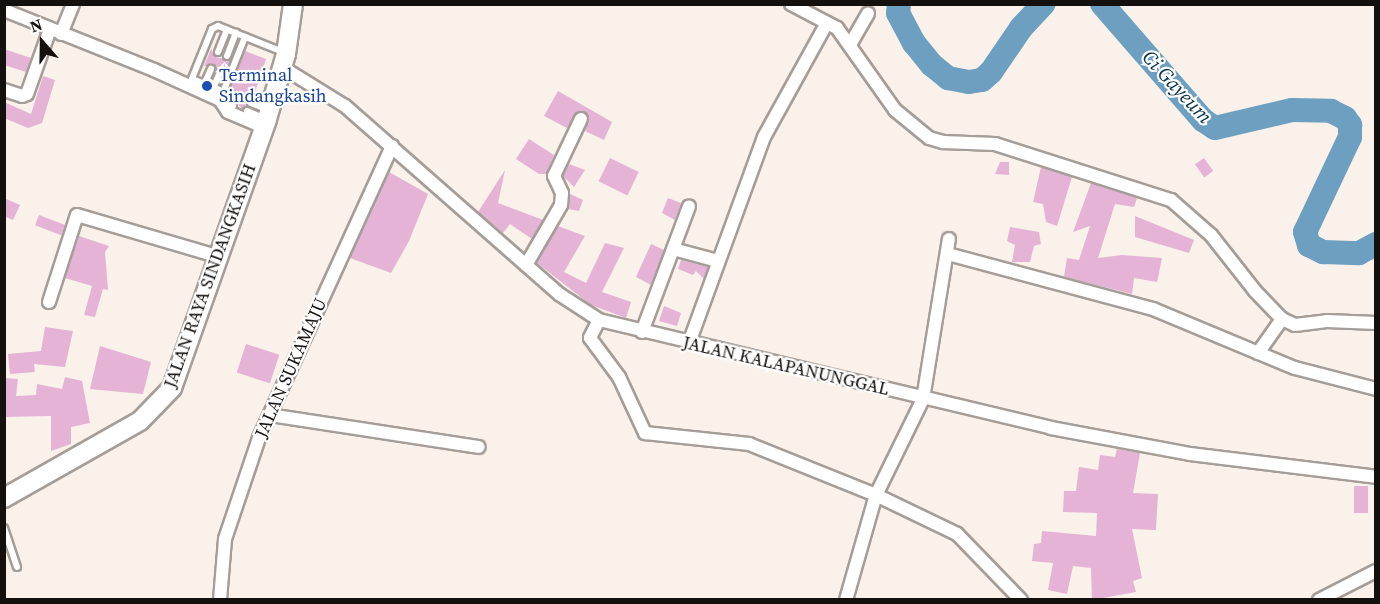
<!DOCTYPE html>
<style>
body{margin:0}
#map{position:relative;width:1380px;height:604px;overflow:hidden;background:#f9f1ea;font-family:"Source Serif 4",serif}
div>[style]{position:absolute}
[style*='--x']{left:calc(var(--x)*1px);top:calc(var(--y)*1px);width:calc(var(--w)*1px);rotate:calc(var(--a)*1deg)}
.river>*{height:24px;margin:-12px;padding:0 12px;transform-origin:12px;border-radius:12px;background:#6d9fc1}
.building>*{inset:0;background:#e5b3d6;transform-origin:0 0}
.roads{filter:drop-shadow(2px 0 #a59d98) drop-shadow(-2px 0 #a59d98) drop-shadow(0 2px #a59d98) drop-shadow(0 -2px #a59d98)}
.lane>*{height:6px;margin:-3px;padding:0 3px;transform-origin:3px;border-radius:3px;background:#fff}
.street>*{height:12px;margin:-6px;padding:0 6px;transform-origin:6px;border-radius:6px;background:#fff}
.secondary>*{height:18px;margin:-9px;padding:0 9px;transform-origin:9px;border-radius:9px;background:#fff}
.dots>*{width:16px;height:16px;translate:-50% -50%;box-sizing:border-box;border:3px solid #fff;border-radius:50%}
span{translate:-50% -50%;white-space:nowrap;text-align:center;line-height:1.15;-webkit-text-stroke:4.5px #fff;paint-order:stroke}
.transit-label{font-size:18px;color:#164399}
.left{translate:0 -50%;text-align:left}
.street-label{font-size:18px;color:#13100e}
.water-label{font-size:20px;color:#07334b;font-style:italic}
.frame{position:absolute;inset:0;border:6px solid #13100e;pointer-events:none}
.north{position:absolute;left:12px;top:12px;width:60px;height:60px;-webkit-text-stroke:4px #fff;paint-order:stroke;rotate:340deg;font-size:16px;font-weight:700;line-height:24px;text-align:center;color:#13100e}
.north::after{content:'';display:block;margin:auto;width:21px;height:27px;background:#13100e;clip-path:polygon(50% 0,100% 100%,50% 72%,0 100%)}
</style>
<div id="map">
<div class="river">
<i style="--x:899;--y:4;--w:9;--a:96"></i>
<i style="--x:898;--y:13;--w:34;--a:62"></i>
<i style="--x:914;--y:43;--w:28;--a:51"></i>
<i style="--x:932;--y:65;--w:21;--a:39"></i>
<i style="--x:948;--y:78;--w:21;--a:11"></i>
<i style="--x:969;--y:82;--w:13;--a:-9"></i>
<i style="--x:982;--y:80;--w:12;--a:-42"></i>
<i style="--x:991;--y:72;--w:53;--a:-55.7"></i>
<i style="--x:1021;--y:28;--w:33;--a:-47"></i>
<i style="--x:1102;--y:4;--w:154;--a:49"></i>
<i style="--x:1203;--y:120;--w:14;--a:34"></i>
<i style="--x:1215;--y:128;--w:79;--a:-13.2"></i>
<i style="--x:1292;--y:110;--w:39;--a:1"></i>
<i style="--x:1331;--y:111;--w:16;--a:27"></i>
<i style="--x:1345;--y:118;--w:9;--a:54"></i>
<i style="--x:1350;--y:125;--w:12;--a:90"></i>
<i style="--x:1350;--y:137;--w:105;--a:115.3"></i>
<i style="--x:1305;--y:232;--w:14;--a:73"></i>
<i style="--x:1309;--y:245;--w:16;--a:27"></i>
<i style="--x:1323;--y:252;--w:36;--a:2"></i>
<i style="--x:1359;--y:253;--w:19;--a:-28"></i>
</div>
<div class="building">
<i style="clip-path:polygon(4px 49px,31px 58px,26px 72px,4px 65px)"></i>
<i style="clip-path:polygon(211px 49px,216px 57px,230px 60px,225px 73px,221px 67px,204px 66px)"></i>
<i style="clip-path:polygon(245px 51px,266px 59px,253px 98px,242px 109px,236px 102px,241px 94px,230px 88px)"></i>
<i style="clip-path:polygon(43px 76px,55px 80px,42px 123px,28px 128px,4px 118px,4px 102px,31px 114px)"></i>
<i style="clip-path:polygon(558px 91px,612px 122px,604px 140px,585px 131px,589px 119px,584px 111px,576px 113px,567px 128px,544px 116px)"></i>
<i style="clip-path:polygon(529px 139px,554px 155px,546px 174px,539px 174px,516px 159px)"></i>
<i style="left:610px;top:158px;width:32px;height:26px;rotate:26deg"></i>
<i style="left:1204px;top:158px;width:16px;height:11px;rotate:55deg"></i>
<i style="clip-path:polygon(1000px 162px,1009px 162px,1009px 175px,995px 174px)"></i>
<i style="clip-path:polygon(569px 164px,585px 170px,574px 187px,563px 176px)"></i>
<i style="clip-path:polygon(1041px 167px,1072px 177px,1057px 226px,1046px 222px,1043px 204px,1033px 202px)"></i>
<i style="clip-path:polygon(505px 170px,498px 203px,543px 220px,532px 239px,510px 224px,503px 233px,478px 212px)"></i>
<i style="clip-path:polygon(389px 172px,428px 194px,409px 241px,391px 273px,350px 258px)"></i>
<i style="clip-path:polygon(1091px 183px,1137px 198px,1134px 207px,1115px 204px,1098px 258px,1122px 255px,1162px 258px,1157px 282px,1134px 278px,1132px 294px,1064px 277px,1067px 258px,1079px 260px,1090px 226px,1073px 232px)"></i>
<i style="clip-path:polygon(570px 194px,583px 200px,579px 211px,568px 209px)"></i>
<i style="clip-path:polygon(4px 198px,20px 205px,13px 220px,4px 216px)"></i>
<i style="clip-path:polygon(668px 198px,681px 203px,675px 220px,662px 213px)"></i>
<i style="left:39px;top:215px;width:28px;height:11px;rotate:21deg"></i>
<i style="clip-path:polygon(1135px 216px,1194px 240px,1189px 253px,1135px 237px)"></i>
<i style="clip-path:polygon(558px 226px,585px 236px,564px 272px,586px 283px,605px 243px,624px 248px,602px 292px,631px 302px,626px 318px,591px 305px,537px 263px)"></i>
<i style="clip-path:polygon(1010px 227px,1039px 232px,1041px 244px,1034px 246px,1030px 262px,1012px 262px,1015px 245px,1007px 241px)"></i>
<i style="clip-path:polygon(79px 236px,109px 246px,105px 252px,108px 290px,103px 289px,95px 317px,84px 315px,92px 286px,65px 278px)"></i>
<i style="clip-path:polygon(651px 244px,664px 250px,651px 285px,636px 277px)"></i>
<i style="clip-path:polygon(681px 260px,708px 267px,704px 279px,696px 271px,693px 275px,678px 269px)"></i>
<i style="clip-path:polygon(664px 306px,681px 313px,677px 326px,659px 321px)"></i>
<i style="clip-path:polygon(45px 327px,73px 331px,65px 367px,34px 364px,35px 372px,10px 374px,8px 354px,41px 351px)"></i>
<i style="left:246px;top:344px;width:35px;height:30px;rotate:18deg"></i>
<i style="clip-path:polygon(100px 346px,151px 362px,143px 394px,90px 389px)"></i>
<i style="clip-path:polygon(65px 377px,82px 381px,90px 423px,71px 427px,71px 444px,51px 451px,51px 416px,4px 417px,4px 378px,18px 379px,16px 396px,36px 395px,37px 384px,62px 389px)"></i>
<i style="clip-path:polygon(1117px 449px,1140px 453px,1133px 493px,1158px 494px,1156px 530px,1132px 529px,1142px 578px,1133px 581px,1136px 592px,1092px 600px,1091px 568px,1073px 566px,1067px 594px,1048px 590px,1053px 563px,1032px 561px,1034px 544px,1041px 543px,1042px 531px,1096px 536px,1097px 513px,1063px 512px,1064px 491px,1076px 491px,1079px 467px,1098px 470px,1100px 455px,1115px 457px)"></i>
<i style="left:1354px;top:486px;width:14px;height:27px"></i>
</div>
<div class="roads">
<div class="lane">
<i style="--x:218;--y:26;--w:70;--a:21.8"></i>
<i style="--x:218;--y:52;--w:24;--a:-68"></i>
<i style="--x:227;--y:56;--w:25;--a:-69"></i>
<i style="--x:192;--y:79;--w:48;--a:21.8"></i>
<i style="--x:189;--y:86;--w:61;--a:-68"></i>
<i style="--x:212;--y:29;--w:7;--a:-27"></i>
<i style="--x:203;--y:87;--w:20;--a:-66"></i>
<i style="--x:212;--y:91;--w:21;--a:-67"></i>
<i style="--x:251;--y:103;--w:17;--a:21"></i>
<i style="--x:233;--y:106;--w:14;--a:-155"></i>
<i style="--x:220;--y:100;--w:68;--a:-68.4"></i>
<i style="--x:247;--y:111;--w:21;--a:23"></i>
<i style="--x:4;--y:528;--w:41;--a:71.6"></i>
</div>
<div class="street">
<i style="--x:791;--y:4;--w:52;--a:27.6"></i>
<i style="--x:837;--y:28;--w:100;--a:54.7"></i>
<i style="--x:895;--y:110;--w:44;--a:39.5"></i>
<i style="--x:929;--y:138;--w:15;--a:16"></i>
<i style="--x:943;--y:142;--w:52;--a:2.2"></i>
<i style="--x:995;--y:144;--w:185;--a:17.7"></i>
<i style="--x:1171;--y:200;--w:53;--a:41.2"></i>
<i style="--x:1211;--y:235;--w:71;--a:51.8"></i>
<i style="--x:1255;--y:291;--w:39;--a:46"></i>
<i style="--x:1282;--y:319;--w:14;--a:25"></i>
<i style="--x:1295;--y:325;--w:32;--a:-7"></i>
<i style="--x:1327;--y:321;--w:49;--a:2.3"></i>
<i style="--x:4;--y:10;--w:162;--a:21.8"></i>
<i style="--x:154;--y:70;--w:72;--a:24.4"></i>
<i style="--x:220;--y:100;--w:14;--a:56"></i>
<i style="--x:228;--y:112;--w:39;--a:23"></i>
<i style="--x:61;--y:34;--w:32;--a:-68"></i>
<i style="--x:851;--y:43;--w:34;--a:-60"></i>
<i style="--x:282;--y:67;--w:74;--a:31.8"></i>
<i style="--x:345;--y:106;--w:285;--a:41.3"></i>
<i style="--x:559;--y:294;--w:48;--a:33"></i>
<i style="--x:599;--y:320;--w:465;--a:13.4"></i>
<i style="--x:1051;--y:428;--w:141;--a:10.6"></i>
<i style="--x:1190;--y:454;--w:187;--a:7"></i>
<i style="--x:4;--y:90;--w:19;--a:18"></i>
<i style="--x:22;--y:96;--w:5;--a:-22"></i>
<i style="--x:27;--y:94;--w:69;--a:-70.5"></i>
<i style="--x:673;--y:249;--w:47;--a:14.9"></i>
<i style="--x:948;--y:254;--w:212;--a:15"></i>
<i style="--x:1153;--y:309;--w:154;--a:22.6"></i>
<i style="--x:1295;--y:368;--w:84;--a:14.5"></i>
<i style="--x:526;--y:265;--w:69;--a:-59.7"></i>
<i style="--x:561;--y:205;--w:12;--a:-85"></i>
<i style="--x:562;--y:193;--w:19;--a:-115"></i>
<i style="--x:554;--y:176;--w:63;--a:-64.7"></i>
<i style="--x:49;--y:302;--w:91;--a:-72.2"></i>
<i style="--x:77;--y:215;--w:149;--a:16.4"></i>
<i style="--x:599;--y:320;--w:20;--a:117"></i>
<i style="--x:590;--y:338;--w:49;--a:53.4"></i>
<i style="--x:619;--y:377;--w:62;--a:65.1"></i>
<i style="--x:645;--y:433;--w:105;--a:6"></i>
<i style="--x:749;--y:444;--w:137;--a:21.9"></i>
<i style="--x:876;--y:495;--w:90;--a:25.7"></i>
<i style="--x:957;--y:534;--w:92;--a:45.9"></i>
<i style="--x:642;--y:332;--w:134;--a:-69.5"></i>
<i style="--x:689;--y:343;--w:219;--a:-70"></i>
<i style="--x:764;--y:137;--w:130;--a:-61.1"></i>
<i style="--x:1258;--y:353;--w:42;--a:-54.8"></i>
<i style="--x:270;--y:415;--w:211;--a:8.7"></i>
<i style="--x:220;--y:600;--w:61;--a:-85.3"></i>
<i style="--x:225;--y:539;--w:107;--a:-71.4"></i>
<i style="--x:259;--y:438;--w:321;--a:-65.5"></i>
<i style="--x:846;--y:600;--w:109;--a:-74.1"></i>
<i style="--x:876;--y:495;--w:107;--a:-63.9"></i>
<i style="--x:923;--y:399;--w:162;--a:-80.8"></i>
<i style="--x:1319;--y:600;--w:64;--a:-27"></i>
</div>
<div class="secondary">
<i style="--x:4;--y:498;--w:156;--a:-29.5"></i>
<i style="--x:140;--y:421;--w:46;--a:-45.9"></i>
<i style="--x:172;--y:388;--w:285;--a:-70.5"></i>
<i style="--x:267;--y:119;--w:68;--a:-73.7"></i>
<i style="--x:286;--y:54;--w:50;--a:-82"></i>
</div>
</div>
<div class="dots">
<i style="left:207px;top:86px;background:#1a4fb4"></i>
</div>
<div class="transit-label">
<span class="left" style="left:219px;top:86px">Terminal<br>Sindangkasih</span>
</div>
<div class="street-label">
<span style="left:210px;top:276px;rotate:-70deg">JALAN RAYA SINDANGKASIH</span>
<span style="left:786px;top:366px;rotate:13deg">JALAN KALAPANUNGGAL</span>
<span style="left:291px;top:368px;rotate:-66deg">JALAN SUKAMAJU</span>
</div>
<div class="water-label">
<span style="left:1177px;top:87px;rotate:47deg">Ci Gayeum</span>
</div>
<div class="frame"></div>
<div class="north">N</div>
</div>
